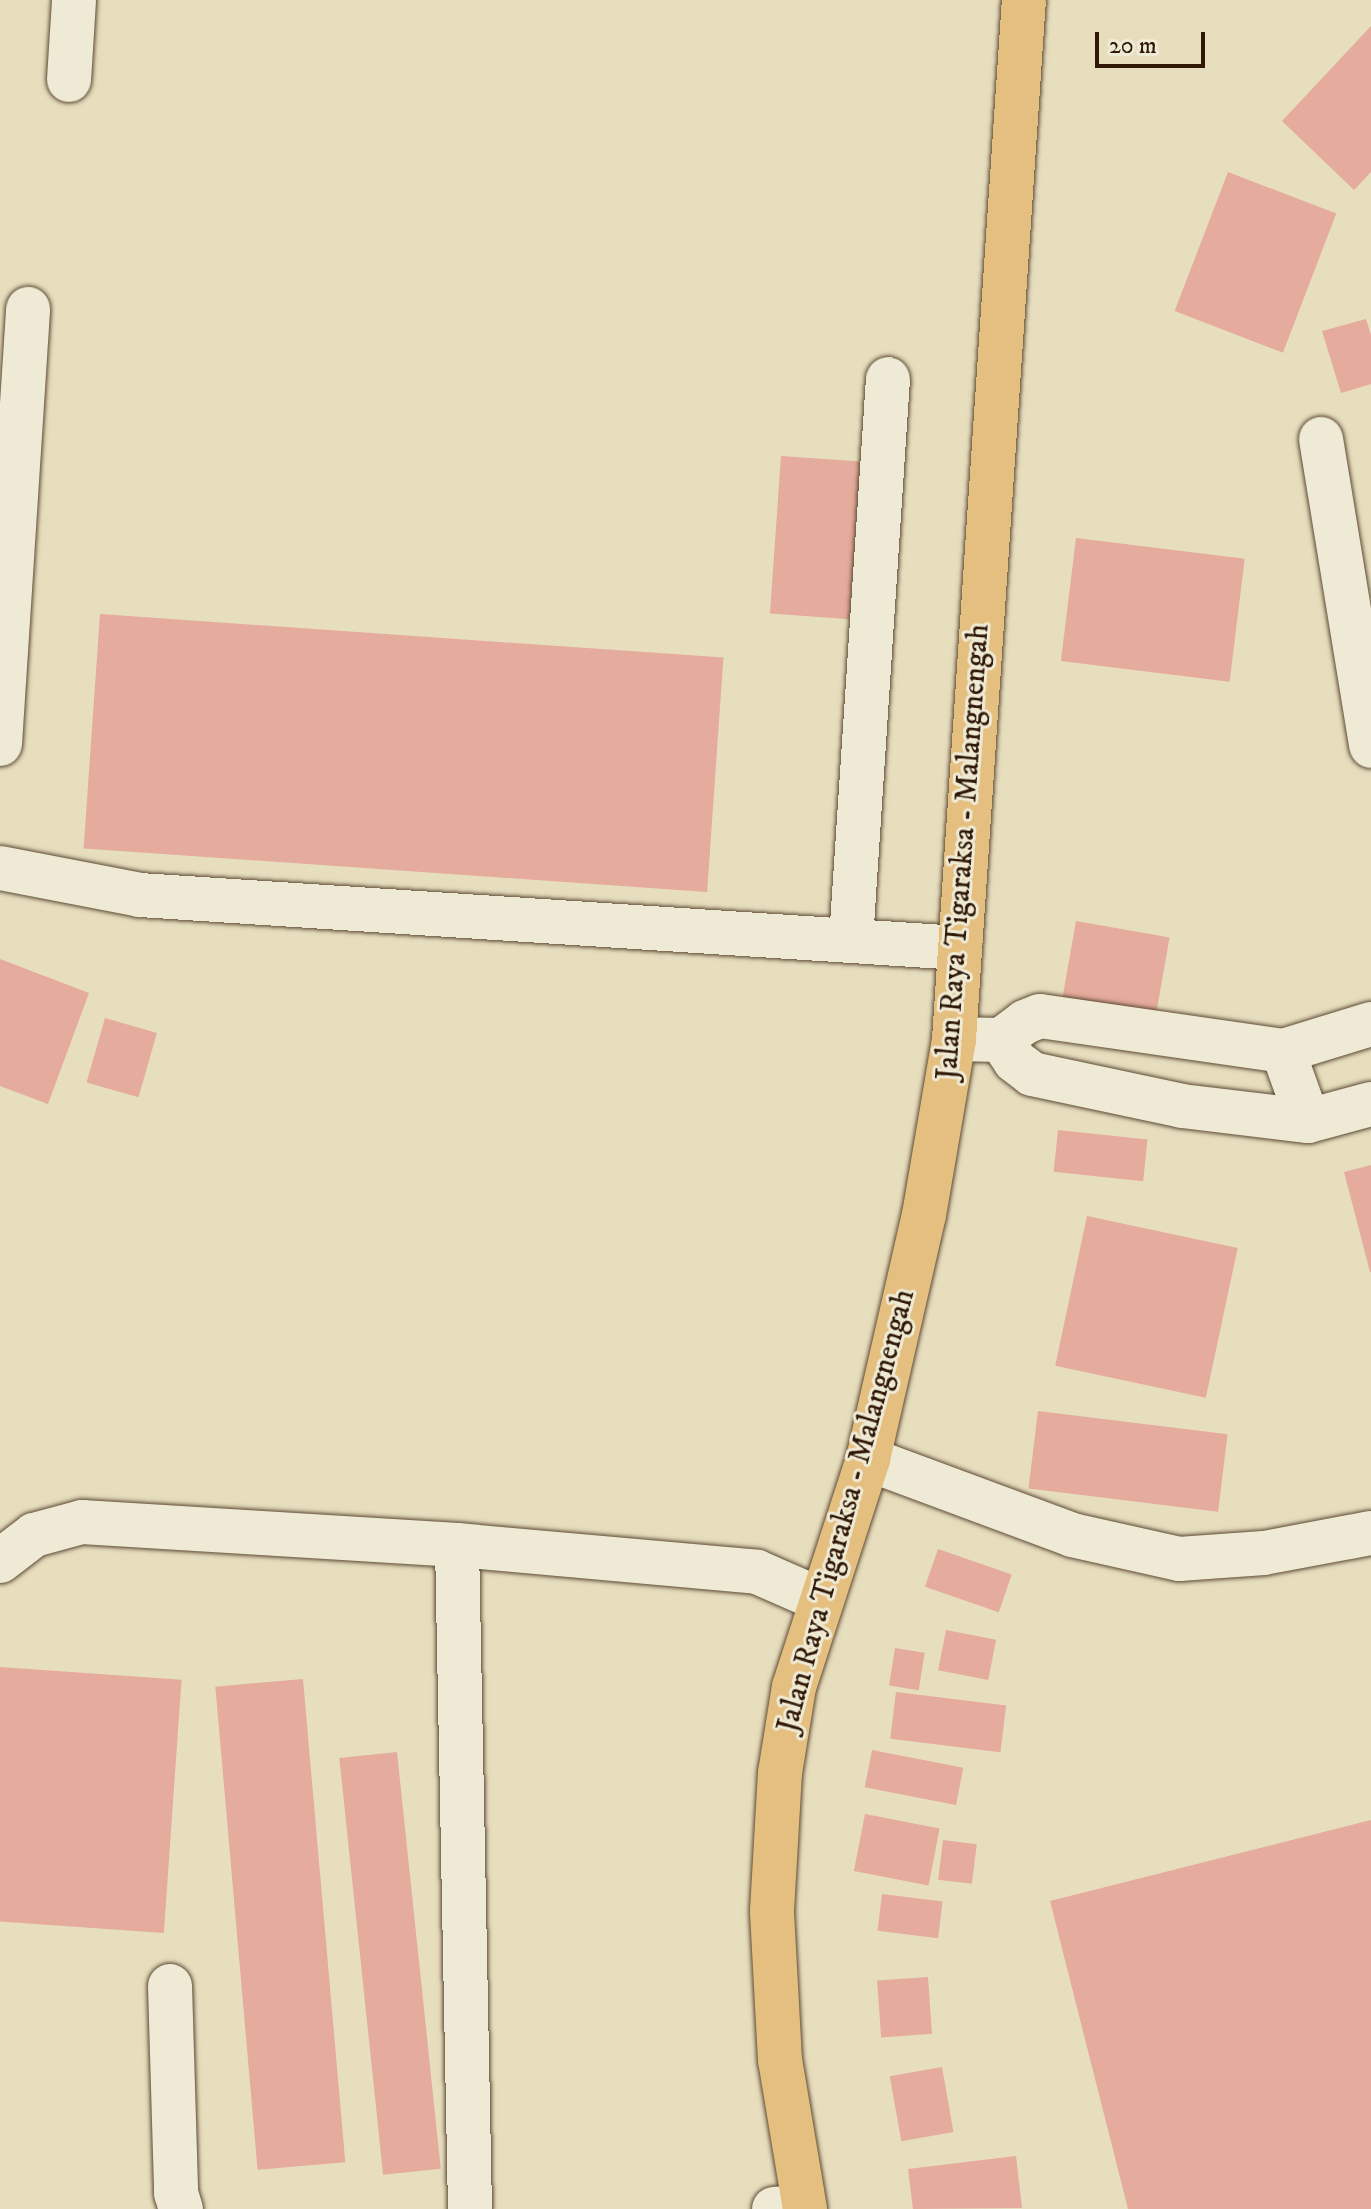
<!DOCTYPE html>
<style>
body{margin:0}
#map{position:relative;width:1371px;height:2209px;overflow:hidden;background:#e7debe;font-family:"IM FELL DW Pica",serif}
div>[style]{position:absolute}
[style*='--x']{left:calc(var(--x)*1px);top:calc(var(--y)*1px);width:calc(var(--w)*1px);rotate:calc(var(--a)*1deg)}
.building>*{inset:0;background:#e5ab9c;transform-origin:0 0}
.roads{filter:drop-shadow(0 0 2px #5d4a34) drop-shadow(0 0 2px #5d4a34)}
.minor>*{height:44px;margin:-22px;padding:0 22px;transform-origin:22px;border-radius:22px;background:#efead5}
.major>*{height:44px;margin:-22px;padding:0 22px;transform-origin:22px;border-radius:22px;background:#e4bf7f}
span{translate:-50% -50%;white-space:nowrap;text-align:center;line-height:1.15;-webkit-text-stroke:6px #efead5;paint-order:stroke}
.street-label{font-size:30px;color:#2f1806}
.scale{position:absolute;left:1095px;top:32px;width:110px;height:36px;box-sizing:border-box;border:4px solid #2f1806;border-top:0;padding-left:10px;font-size:24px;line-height:28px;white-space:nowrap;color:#2f1806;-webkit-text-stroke:6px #efead5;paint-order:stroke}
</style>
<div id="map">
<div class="building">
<i style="clip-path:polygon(1371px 26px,1371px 172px,1354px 190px,1282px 121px)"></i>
<i style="left:1228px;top:172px;width:116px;height:149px;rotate:21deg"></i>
<i style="clip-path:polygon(1366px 319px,1371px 335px,1371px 384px,1341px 393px,1322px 331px)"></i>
<i style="left:781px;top:456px;width:80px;height:158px;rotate:4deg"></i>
<i style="left:1076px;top:538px;width:170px;height:124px;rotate:7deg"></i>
<i style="left:100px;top:614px;width:625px;height:235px;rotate:4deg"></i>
<i style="left:1076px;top:921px;width:95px;height:77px;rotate:10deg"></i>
<i style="clip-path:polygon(0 959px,89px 993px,48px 1104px,0 1086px)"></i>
<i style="left:105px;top:1018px;width:54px;height:67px;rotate:16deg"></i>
<i style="left:1058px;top:1130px;width:90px;height:42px;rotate:6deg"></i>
<i style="clip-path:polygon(1371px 1165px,1371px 1272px,1370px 1272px,1344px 1172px)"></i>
<i style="left:1087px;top:1216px;width:154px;height:153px;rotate:12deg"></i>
<i style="left:1038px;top:1411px;width:191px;height:78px;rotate:7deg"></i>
<i style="left:938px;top:1549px;width:78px;height:40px;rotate:19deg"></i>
<i style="left:946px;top:1630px;width:51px;height:41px;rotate:11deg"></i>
<i style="left:895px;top:1648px;width:30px;height:38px;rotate:9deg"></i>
<i style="left:0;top:1667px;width:182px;height:254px;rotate:4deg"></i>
<i style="left:303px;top:1679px;width:485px;height:88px;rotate:85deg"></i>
<i style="left:896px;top:1692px;width:111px;height:47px;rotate:7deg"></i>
<i style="left:872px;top:1750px;width:93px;height:38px;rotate:11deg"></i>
<i style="left:397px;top:1752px;width:419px;height:58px;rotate:84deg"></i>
<i style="left:865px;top:1814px;width:76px;height:58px;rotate:11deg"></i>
<i style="clip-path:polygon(1371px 1820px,1371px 2209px,1128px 2209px,1050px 1901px)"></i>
<i style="left:943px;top:1840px;width:34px;height:40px;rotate:7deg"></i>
<i style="left:882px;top:1894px;width:61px;height:37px;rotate:7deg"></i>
<i style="left:928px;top:1977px;width:57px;height:51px;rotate:86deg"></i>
<i style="left:942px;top:2067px;width:66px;height:53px;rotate:80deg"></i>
<i style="clip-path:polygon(1016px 2156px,1022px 2208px,913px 2209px,908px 2169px)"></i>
</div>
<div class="roads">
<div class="minor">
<i style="--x:69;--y:80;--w:80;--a:-86.4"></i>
<i style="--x:1321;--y:439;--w:311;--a:80.7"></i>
<i style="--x:0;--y:744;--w:436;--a:-86.3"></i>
<i style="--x:0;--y:868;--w:143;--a:10.9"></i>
<i style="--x:140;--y:895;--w:822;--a:3.7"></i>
<i style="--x:851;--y:940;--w:562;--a:-86.23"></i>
<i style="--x:954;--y:1039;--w:47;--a:1.2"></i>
<i style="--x:1001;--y:1040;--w:30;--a:-37"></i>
<i style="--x:1025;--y:1022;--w:16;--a:-22"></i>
<i style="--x:1040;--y:1016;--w:246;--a:8.2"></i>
<i style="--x:1283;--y:1051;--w:92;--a:-17.1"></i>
<i style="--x:1001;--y:1040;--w:25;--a:56"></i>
<i style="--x:1015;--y:1061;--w:21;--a:37"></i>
<i style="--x:1032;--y:1074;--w:153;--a:12"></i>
<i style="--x:1182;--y:1106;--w:127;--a:6.8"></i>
<i style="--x:1308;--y:1121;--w:65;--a:-15.1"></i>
<i style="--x:1283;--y:1051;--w:74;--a:70.3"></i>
<i style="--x:868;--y:1459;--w:218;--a:20.4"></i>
<i style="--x:1072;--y:1535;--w:110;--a:12.6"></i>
<i style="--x:1179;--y:1559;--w:85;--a:-4"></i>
<i style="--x:1264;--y:1553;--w:109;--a:-10.6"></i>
<i style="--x:457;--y:1545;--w:664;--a:88.88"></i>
<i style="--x:0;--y:1561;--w:43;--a:-37.4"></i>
<i style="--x:34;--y:1535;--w:50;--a:-15.2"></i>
<i style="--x:82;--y:1522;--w:376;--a:3.5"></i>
<i style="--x:457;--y:1545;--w:301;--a:5.1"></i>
<i style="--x:757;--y:1572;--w:70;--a:23.6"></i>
<i style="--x:170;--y:1986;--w:207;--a:88.3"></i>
<i style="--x:176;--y:2193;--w:17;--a:73"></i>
<i style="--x:774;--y:2209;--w:30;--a:-4"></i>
</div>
<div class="major">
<i style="--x:805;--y:2209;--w:151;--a:-99.5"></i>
<i style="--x:780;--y:2060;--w:149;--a:-93.1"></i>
<i style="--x:772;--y:1911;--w:138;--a:-86.7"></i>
<i style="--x:780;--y:1773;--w:87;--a:-80.8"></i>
<i style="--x:794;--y:1687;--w:240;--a:-72"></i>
<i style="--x:868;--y:1459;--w:250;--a:-77.1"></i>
<i style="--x:924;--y:1215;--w:179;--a:-80.3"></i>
<i style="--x:954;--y:1039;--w:1041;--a:-86.15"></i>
</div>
</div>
<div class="street-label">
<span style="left:964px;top:852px;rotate:-86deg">Jalan Raya Tigaraksa - Malangnengah</span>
<span style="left:847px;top:1511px;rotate:-75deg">Jalan Raya Tigaraksa - Malangnengah</span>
</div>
<div class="scale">20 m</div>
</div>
